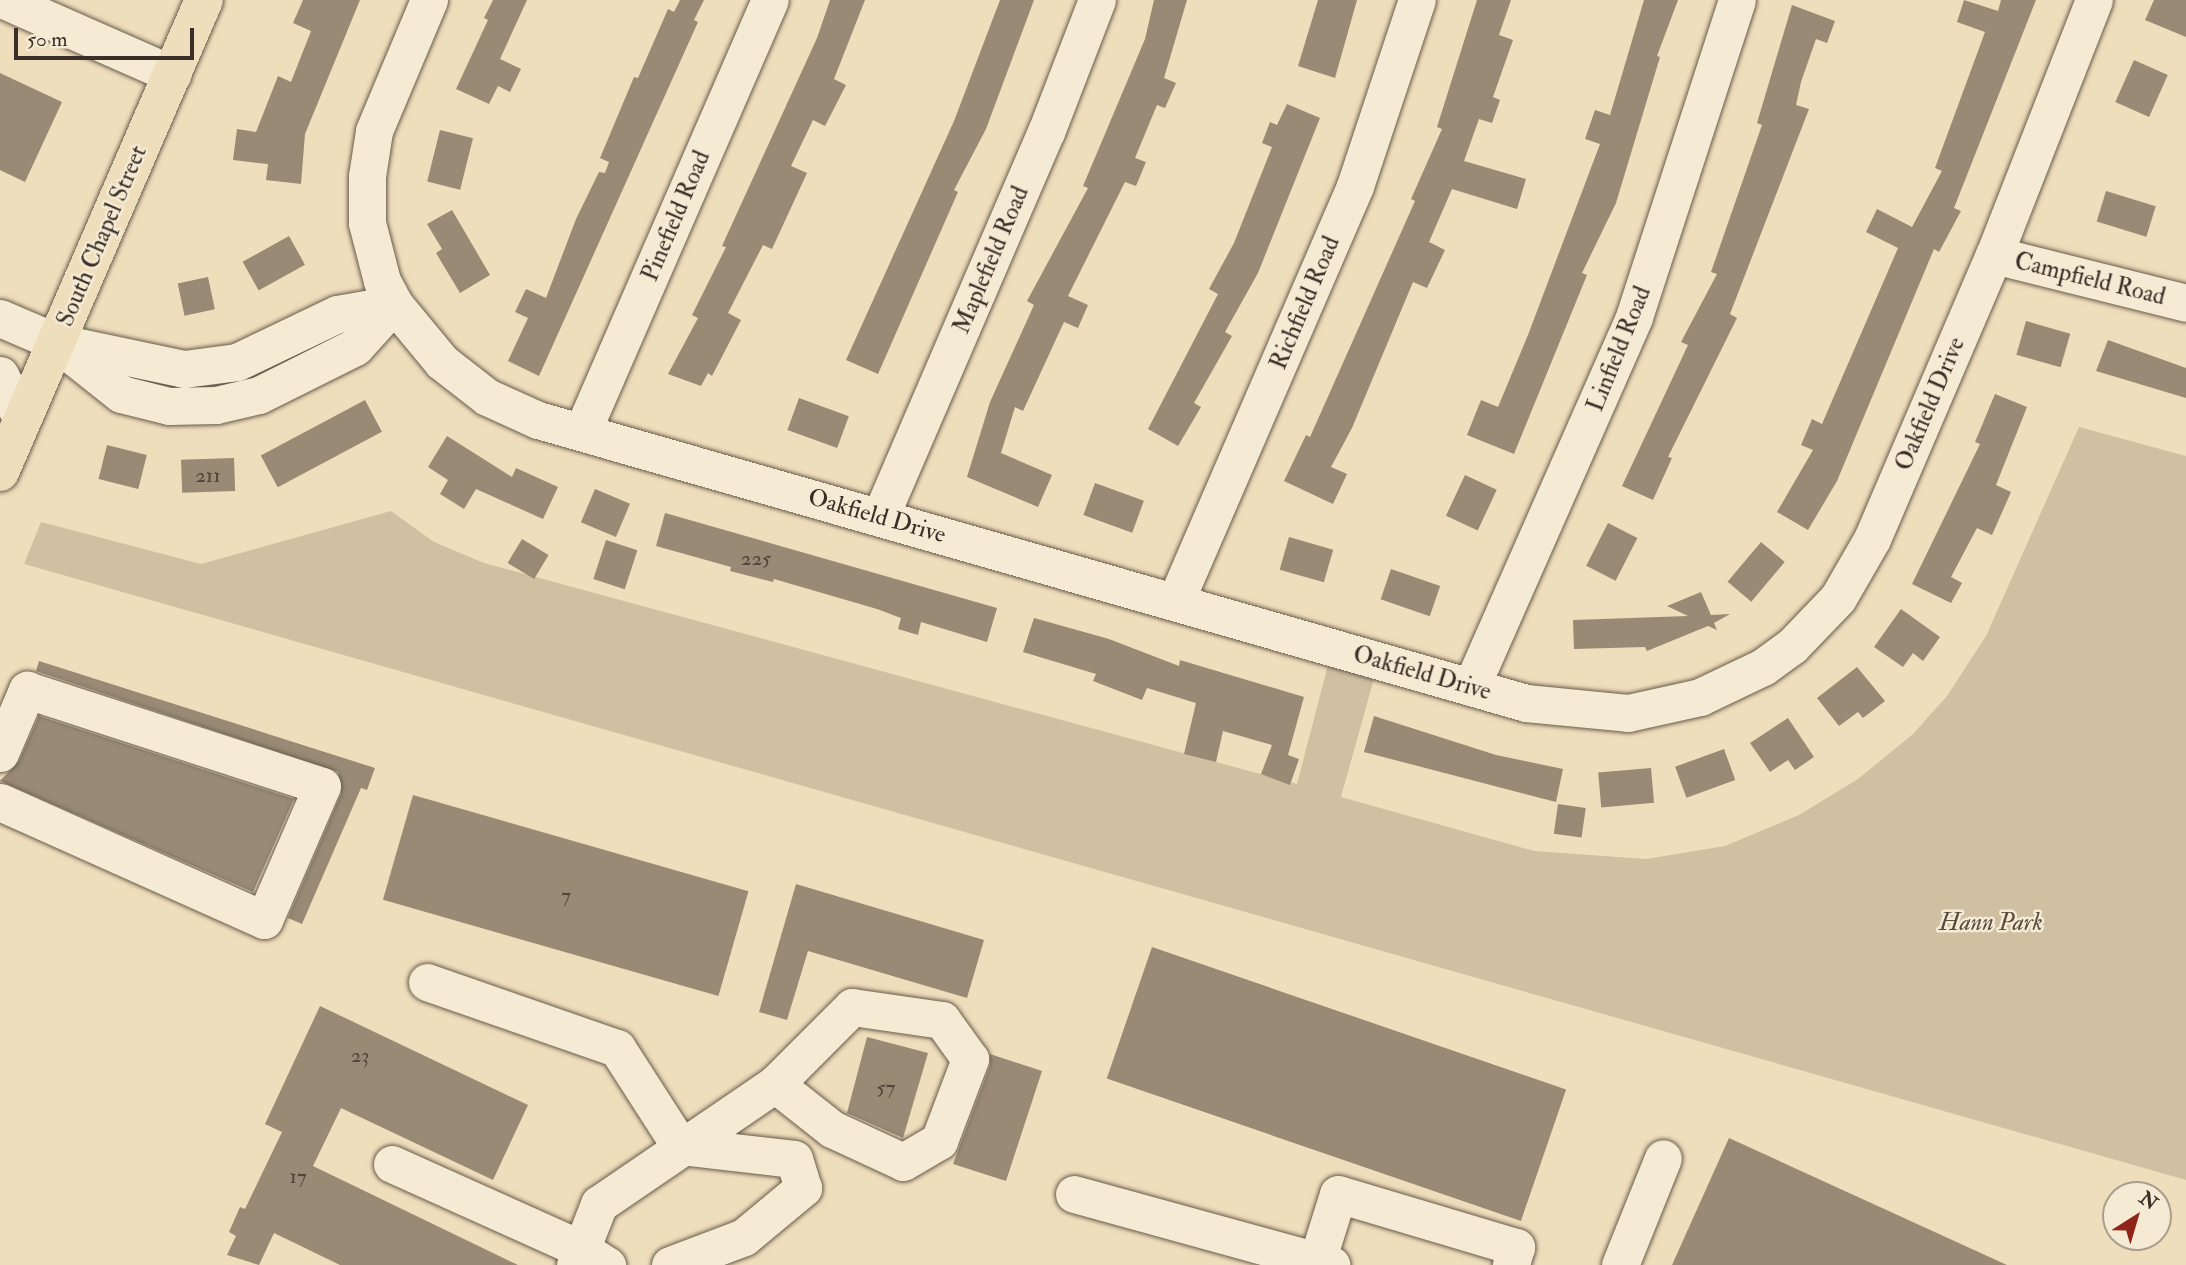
<!DOCTYPE html>
<style>
body{margin:0}
#map{position:relative;width:2186px;height:1265px;overflow:hidden;background:#efdebb;font-family:"IM FELL Double Pica",serif}
div>[style]{position:absolute}
[style*='--x']{left:calc(var(--x)*1px);top:calc(var(--y)*1px);width:calc(var(--w)*1px);rotate:calc(var(--a)*1deg)}
.green>*{inset:0;background:#d0c0a2}
.building>*{inset:0;background:#988a74;transform-origin:0 0}
.roads{filter:drop-shadow(0 0 2px #675b4d) drop-shadow(0 0 2px #675b4d)}
.minor>*{height:37px;margin:-18.5px;padding:0 18.5px;transform-origin:18.5px;border-radius:18.5px;background:#f5ead3}
.major>*{height:38px;margin:-19px;padding:0 19px;transform-origin:19px;border-radius:19px;background:#efdebb}
span{translate:-50% -50%;white-space:nowrap;text-align:center;line-height:1.15;-webkit-text-stroke:5px #f5ead3;paint-order:stroke}
.number-label{font-size:21px;color:#52463b}
.number-label span{-webkit-text-stroke-width:0}
.street-label{font-size:24px;color:#3a2f28}
.park-label{font-size:24px;color:#584c40;font-style:italic}
.north{position:absolute;left:2102px;top:1181px;width:70px;height:70px;box-sizing:border-box;background:#f5ead3;border:2px solid #aa9f8f;border-radius:50%;rotate:37deg;font-size:19px;font-weight:700;line-height:28px;text-align:center;color:#3a2f28}
.north::after{content:'';display:block;margin:auto;width:24px;height:32px;background:#8f2418;clip-path:polygon(50% 0,100% 100%,50% 72%,0 100%)}
.scale{position:absolute;left:14px;top:28px;width:180px;height:32px;box-sizing:border-box;border:4px solid #3a2f28;border-top:0;padding-left:9px;font-size:21px;line-height:24px;white-space:nowrap;color:#3a2f28;-webkit-text-stroke:5px #f5ead3;paint-order:stroke}
</style>
<div id="map">
<div class="green">
<i style="clip-path:polygon(2079px 427px,2186px 456px,2186px 1180px,24px 564px,41px 522px,201px 564px,391px 511px,434px 542px,484px 563px,1297px 784px,1329px 661px,1375px 675px,1341px 797px,1534px 851px,1646px 859px,1725px 846px,1799px 815px,1858px 779px,1913px 734px,1947px 696px,1986px 636px)"></i>
</div>
<div class="building">
<i style="clip-path:polygon(303px 0,360px 0,305px 134px,301px 184px,266px 180px,268px 164px,233px 160px,237px 129px,256px 132px,278px 76px,291px 82px,311px 31px,293px 23px)"></i>
<i style="clip-path:polygon(493px 0,527px 0,500px 59px,521px 69px,510px 92px,498px 86px,489px 104px,456px 89px,488px 20px,484px 18px)"></i>
<i style="clip-path:polygon(680px 0,704px 0,694px 20px,698px 22px,539px 376px,508px 361px,528px 318px,515px 312px,526px 289px,546px 298px,576px 219px,599px 172px,605px 173px,609px 162px,600px 158px,634px 77px,638px 78px,668px 9px,674px 12px)"></i>
<i style="clip-path:polygon(830px 0,865px 0,834px 79px,846px 85px,825px 126px,813px 120px,791px 166px,807px 173px,772px 249px,763px 245px,728px 313px,741px 320px,712px 376px,708px 373px,701px 386px,668px 374px,698px 318px,692px 315px,726px 247px,722px 246px,817px 38px)"></i>
<i style="clip-path:polygon(1000px 0,1034px 0,986px 129px,954px 190px,958px 192px,878px 374px,846px 360px,954px 121px)"></i>
<i style="clip-path:polygon(1154px 0,1187px 0,1164px 78px,1176px 83px,1165px 108px,1157px 105px,1135px 158px,1146px 162px,1136px 186px,1125px 182px,1068px 296px,1088px 305px,1078px 328px,1064px 322px,1023px 411px,1015px 407px,1001px 453px,1052px 475px,1038px 507px,967px 477px,990px 402px,1034px 305px,1027px 301px,1088px 188px,1083px 186px,1145px 39px)"></i>
<i style="clip-path:polygon(1318px 0,1357px 0,1335px 78px,1298px 66px)"></i>
<i style="clip-path:polygon(1477px 0,1511px 0,1499px 35px,1513px 40px,1493px 97px,1500px 100px,1492px 123px,1479px 119px,1464px 161px,1526px 179px,1517px 209px,1452px 189px,1429px 242px,1445px 250px,1427px 288px,1413px 282px,1352px 428px,1331px 467px,1347px 474px,1333px 504px,1284px 481px,1306px 435px,1310px 437px,1415px 201px,1411px 199px,1442px 129px,1437px 127px)"></i>
<i style="clip-path:polygon(1644px 0,1678px 0,1657px 56px,1660px 57px,1616px 203px,1582px 273px,1587px 275px,1514px 454px,1467px 435px,1481px 400px,1498px 407px,1528px 335px,1600px 144px,1585px 139px,1595px 110px,1610px 115px)"></i>
<i style="clip-path:polygon(1964px 0,1998px 11px,2001px 0,2036px 0,1954px 208px,1961px 211px,1939px 252px,1934px 249px,1837px 481px,1808px 530px,1777px 512px,1813px 450px,1801px 445px,1812px 419px,1822px 424px,1898px 248px,1866px 232px,1877px 209px,1912px 227px,1942px 171px,1935px 168px,1985px 32px,1957px 22px)"></i>
<i style="clip-path:polygon(2154px 0,2186px 0,2186px 37px,2145px 20px)"></i>
<i style="clip-path:polygon(1792px 5px,1835px 21px,1827px 43px,1816px 39px,1801px 82px,1796px 105px,1809px 109px,1730px 314px,1737px 318px,1668px 457px,1672px 458px,1653px 500px,1622px 486px,1688px 345px,1681px 342px,1717px 274px,1711px 272px,1762px 125px,1757px 123px)"></i>
<i style="left:2134px;top:60px;width:37px;height:46px;rotate:24deg"></i>
<i style="clip-path:polygon(0 73px,62px 102px,25px 182px,0 170px)"></i>
<i style="clip-path:polygon(1287px 104px,1320px 118px,1258px 273px,1225px 332px,1232px 336px,1194px 403px,1201px 407px,1178px 446px,1148px 429px,1218px 294px,1209px 289px,1234px 243px,1272px 147px,1262px 143px,1270px 122px,1277px 125px)"></i>
<i style="left:440px;top:130px;width:34px;height:53px;rotate:14deg"></i>
<i style="left:2106px;top:191px;width:52px;height:32px;rotate:17deg"></i>
<i style="clip-path:polygon(452px 210px,490px 275px,460px 293px,436px 253px,442px 249px,427px 224px)"></i>
<i style="left:289px;top:236px;width:33px;height:53px;rotate:61deg"></i>
<i style="left:208px;top:277px;width:33px;height:31px;rotate:78deg"></i>
<i style="left:2026px;top:321px;width:46px;height:35px;rotate:16deg"></i>
<i style="clip-path:polygon(2108px 340px,2186px 368px,2186px 398px,2096px 371px)"></i>
<i style="clip-path:polygon(1995px 394px,2027px 407px,1996px 485px,2011px 492px,1992px 535px,1977px 528px,1951px 577px,1962px 583px,1951px 603px,1912px 584px,1980px 444px,1975px 442px)"></i>
<i style="left:799px;top:398px;width:53px;height:34px;rotate:20deg"></i>
<i style="left:365px;top:400px;width:36px;height:118px;rotate:62deg"></i>
<i style="clip-path:polygon(447px 436px,512px 477px,516px 468px,558px 487px,543px 519px,476px 489px,464px 509px,440px 494px,448px 480px,428px 467px)"></i>
<i style="left:107px;top:445px;width:41px;height:35px;rotate:14deg"></i>
<i style="left:234px;top:458px;width:33px;height:53px;rotate:88deg"></i>
<i style="left:1465px;top:475px;width:35px;height:45px;rotate:25deg"></i>
<i style="left:1095px;top:483px;width:52px;height:34px;rotate:20deg"></i>
<i style="left:595px;top:489px;width:38px;height:36px;rotate:23deg"></i>
<i style="clip-path:polygon(665px 513px,997px 608px,987px 642px,921px 622px,918px 635px,898px 629px,901px 618px,877px 609px,774px 579px,773px 582px,730px 571px,731px 567px,656px 546px)"></i>
<i style="left:1608px;top:523px;width:33px;height:48px;rotate:27deg"></i>
<i style="left:1289px;top:537px;width:46px;height:34px;rotate:16deg"></i>
<i style="left:522px;top:539px;width:31px;height:28px;rotate:31deg"></i>
<i style="left:606px;top:540px;width:33px;height:41px;rotate:18deg"></i>
<i style="left:1761px;top:542px;width:31px;height:52px;rotate:40deg"></i>
<i style="left:1391px;top:569px;width:52px;height:32px;rotate:19deg"></i>
<i style="clip-path:polygon(1701px 592px,1711px 615px,1730px 614px,1714px 623px,1717px 630px,1708px 626px,1647px 651px,1645px 647px,1574px 649px,1573px 620px,1688px 616px,1667px 606px)"></i>
<i style="clip-path:polygon(1901px 609px,1940px 637px,1923px 661px,1913px 653px,1903px 667px,1874px 647px)"></i>
<i style="clip-path:polygon(1034px 618px,1109px 639px,1179px 666px,1180px 660px,1304px 697px,1288px 755px,1299px 759px,1290px 785px,1261px 774px,1272px 745px,1223px 731px,1216px 762px,1184px 754px,1196px 703px,1147px 688px,1142px 700px,1093px 681px,1096px 674px,1023px 652px)"></i>
<i style="clip-path:polygon(39px 661px,375px 768px,367px 790px,361px 788px,302px 924px,288px 918px,341px 794px,338px 772px,36px 671px)"></i>
<i style="clip-path:polygon(1857px 667px,1885px 701px,1863px 718px,1858px 712px,1839px 726px,1817px 698px)"></i>
<i style="clip-path:polygon(39px 716px,294px 799px,253px 892px,0 781px,19px 761px)"></i>
<i style="clip-path:polygon(1374px 716px,1496px 755px,1563px 769px,1556px 802px,1364px 752px)"></i>
<i style="clip-path:polygon(1788px 718px,1814px 757px,1795px 770px,1788px 760px,1770px 772px,1750px 743px)"></i>
<i style="left:1724px;top:749px;width:33px;height:52px;rotate:70deg"></i>
<i style="left:1651px;top:768px;width:35px;height:53px;rotate:85deg"></i>
<i style="left:413px;top:795px;width:349px;height:109px;rotate:16deg"></i>
<i style="left:1558px;top:804px;width:28px;height:30px;rotate:8deg"></i>
<i style="clip-path:polygon(796px 884px,984px 940px,967px 998px,808px 951px,787px 1020px,759px 1012px)"></i>
<i style="left:1152px;top:947px;width:438px;height:139px;rotate:19deg"></i>
<i style="clip-path:polygon(320px 1006px,528px 1105px,493px 1180px,341px 1108px,313px 1166px,518px 1265px,340px 1265px,274px 1233px,259px 1265px,227px 1255px,236px 1236px,229px 1232px,240px 1207px,245px 1209px,282px 1132px,265px 1124px)"></i>
<i style="clip-path:polygon(867px 1037px,928px 1053px,903px 1138px,847px 1113px)"></i>
<i style="clip-path:polygon(990px 1054px,1042px 1071px,1006px 1181px,953px 1164px,990px 1066px)"></i>
<i style="clip-path:polygon(1729px 1138px,2007px 1265px,1672px 1265px)"></i>
</div>
<div class="roads">
<div class="minor">
<i style="--x:4;--y:0;--w:184;--a:23.8"></i>
<i style="--x:429;--y:0;--w:142;--a:112.8"></i>
<i style="--x:374;--y:131;--w:46;--a:98.8"></i>
<i style="--x:367;--y:176;--w:47;--a:90"></i>
<i style="--x:367;--y:223;--w:60;--a:75.5"></i>
<i style="--x:382;--y:281;--w:26;--a:62"></i>
<i style="--x:394;--y:304;--w:75;--a:50.4"></i>
<i style="--x:442;--y:362;--w:57;--a:37.9"></i>
<i style="--x:487;--y:397;--w:56;--a:24.3"></i>
<i style="--x:538;--y:420;--w:1028;--a:15.98"></i>
<i style="--x:1526;--y:703;--w:102;--a:5.6"></i>
<i style="--x:1628;--y:713;--w:74;--a:-12.5"></i>
<i style="--x:1700;--y:697;--w:70;--a:-25.5"></i>
<i style="--x:1763;--y:667;--w:36;--a:-36"></i>
<i style="--x:1792;--y:646;--w:66;--a:-46.2"></i>
<i style="--x:1838;--y:598;--w:68;--a:-60"></i>
<i style="--x:1872;--y:539;--w:309;--a:-66.8"></i>
<i style="--x:1994;--y:255;--w:274;--a:-68.6"></i>
<i style="--x:1994;--y:255;--w:198;--a:14"></i>
<i style="--x:0;--y:318;--w:61;--a:23.2"></i>
<i style="--x:56;--y:342;--w:131;--a:11.9"></i>
<i style="--x:184;--y:369;--w:53;--a:-7.5"></i>
<i style="--x:237;--y:362;--w:111;--a:-25.6"></i>
<i style="--x:337;--y:314;--w:58;--a:-10"></i>
<i style="--x:63;--y:348;--w:74;--a:38.4"></i>
<i style="--x:121;--y:394;--w:49;--a:14"></i>
<i style="--x:169;--y:406;--w:47;--a:-1.2"></i>
<i style="--x:216;--y:405;--w:44;--a:-13.1"></i>
<i style="--x:259;--y:395;--w:107;--a:-26.6"></i>
<i style="--x:355;--y:347;--w:58;--a:-47.8"></i>
<i style="--x:0;--y:375;--w:50;--a:63.9"></i>
<i style="--x:582;--y:432;--w:471;--a:-66.5"></i>
<i style="--x:880;--y:517;--w:419;--a:-66.7"></i>
<i style="--x:1046;--y:132;--w:142;--a:-68.9"></i>
<i style="--x:1176;--y:600;--w:451;--a:-66.6"></i>
<i style="--x:1355;--y:186;--w:196;--a:-71.6"></i>
<i style="--x:1471;--y:687;--w:404;--a:-66.2"></i>
<i style="--x:1634;--y:317;--w:333;--a:-72"></i>
<i style="--x:0;--y:753;--w:69;--a:-66.8"></i>
<i style="--x:27;--y:690;--w:310;--a:18"></i>
<i style="--x:322;--y:786;--w:146;--a:113.4"></i>
<i style="--x:264;--y:920;--w:289;--a:-155.9"></i>
<i style="--x:427;--y:982;--w:201;--a:19.2"></i>
<i style="--x:617;--y:1048;--w:117;--a:57.3"></i>
<i style="--x:392;--y:1164;--w:207;--a:24.2"></i>
<i style="--x:581;--y:1249;--w:31;--a:32"></i>
<i style="--x:1074;--y:1194;--w:267;--a:15.4"></i>
<i style="--x:1317;--y:1261;--w:70;--a:-72.6"></i>
<i style="--x:1338;--y:1194;--w:186;--a:16.6"></i>
<i style="--x:1516;--y:1247;--w:19;--a:106"></i>
<i style="--x:575;--y:1265;--w:66;--a:-68.5"></i>
<i style="--x:599;--y:1204;--w:213;--a:-34.3"></i>
<i style="--x:775;--y:1084;--w:73;--a:38.3"></i>
<i style="--x:832;--y:1129;--w:78;--a:24.9"></i>
<i style="--x:903;--y:1162;--w:42;--a:-30.3"></i>
<i style="--x:939;--y:1141;--w:88;--a:-69.3"></i>
<i style="--x:970;--y:1059;--w:48;--a:-125.7"></i>
<i style="--x:942;--y:1020;--w:91;--a:-171.8"></i>
<i style="--x:852;--y:1007;--w:109;--a:135"></i>
<i style="--x:670;--y:1265;--w:79;--a:-20.7"></i>
<i style="--x:744;--y:1237;--w:77;--a:-39.7"></i>
<i style="--x:803;--y:1188;--w:30;--a:-107"></i>
<i style="--x:794;--y:1159;--w:115;--a:-173.5"></i>
<i style="--x:1620;--y:1265;--w:115;--a:-68.1"></i>
</div>
<div class="major">
<i style="--x:0;--y:472;--w:514;--a:-66.63"></i>
</div>
</div>
<div class="number-label">
<span style="left:208px;top:476px">211</span>
<span style="left:756px;top:559px">225</span>
<span style="left:566px;top:896px">7</span>
<span style="left:360px;top:1056px">23</span>
<span style="left:886px;top:1088px">57</span>
<span style="left:298px;top:1177px">17</span>
</div>
<div class="street-label">
<span style="left:676px;top:216px;rotate:-67deg">Pinefield Road</span>
<span style="left:102px;top:236px;rotate:-67deg">South Chapel Street</span>
<span style="left:991px;top:260px;rotate:-67deg">Maplefield Road</span>
<span style="left:2090px;top:279px;rotate:14deg">Campfield Road</span>
<span style="left:1305px;top:303px;rotate:-67deg">Richfield Road</span>
<span style="left:1619px;top:349px;rotate:-68deg">Linfield Road</span>
<span style="left:1930px;top:404px;rotate:-67deg">Oakfield Drive</span>
<span style="left:877px;top:516px;rotate:16deg">Oakfield Drive</span>
<span style="left:1422px;top:673px;rotate:16deg">Oakfield Drive</span>
</div>
<div class="park-label">
<span style="left:1991px;top:923px">Hann Park</span>
</div>
<div class="north">N</div>
<div class="scale">50 m</div>
</div>
